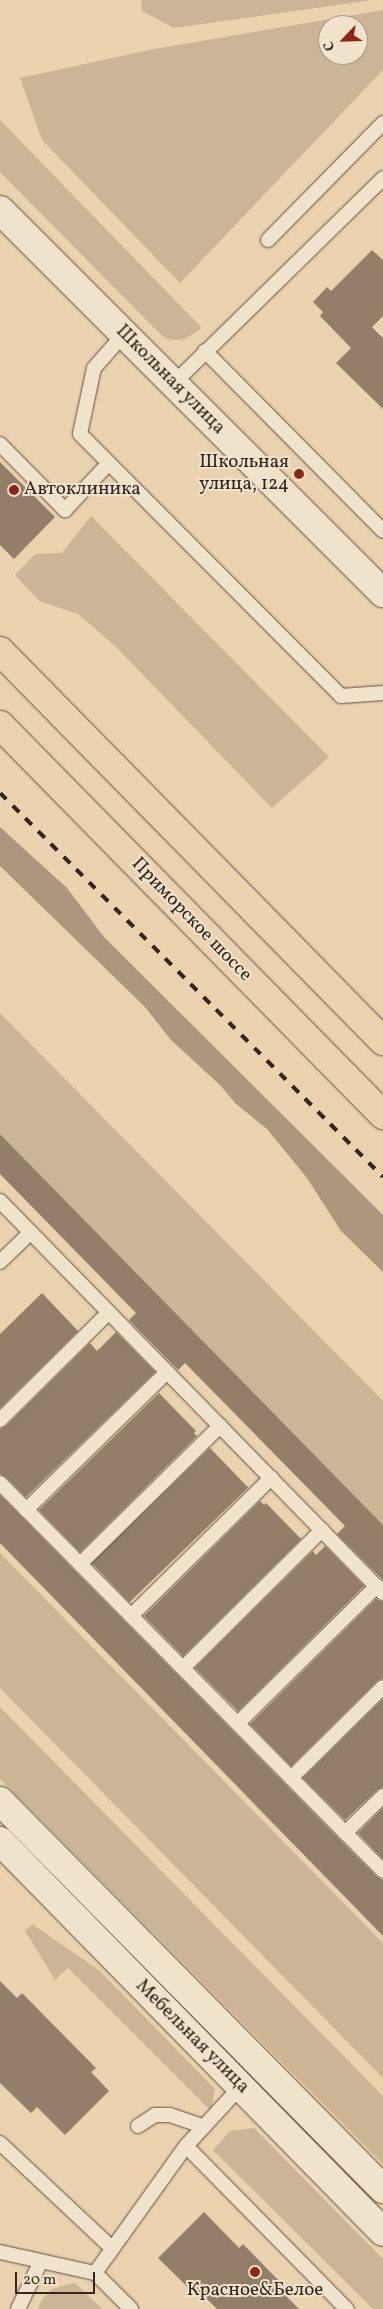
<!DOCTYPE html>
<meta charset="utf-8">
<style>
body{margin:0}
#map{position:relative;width:383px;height:2309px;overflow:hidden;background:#ead2af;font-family:Vollkorn,serif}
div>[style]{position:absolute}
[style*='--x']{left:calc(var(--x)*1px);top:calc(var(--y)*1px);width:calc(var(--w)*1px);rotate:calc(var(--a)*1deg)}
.green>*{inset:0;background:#cbb596}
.water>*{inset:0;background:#ac977e}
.building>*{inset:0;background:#937f69;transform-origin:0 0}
.roads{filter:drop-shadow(0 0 1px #625042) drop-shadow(0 0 1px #625042)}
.lane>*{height:14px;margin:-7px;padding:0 7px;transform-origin:7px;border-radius:7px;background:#f1e2cb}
.secondary>*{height:28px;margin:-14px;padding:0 14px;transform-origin:14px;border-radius:14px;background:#f1e2cb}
.primary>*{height:28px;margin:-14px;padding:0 14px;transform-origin:14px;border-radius:14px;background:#ead2af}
.rail>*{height:4px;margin-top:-2px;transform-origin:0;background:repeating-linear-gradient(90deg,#34251e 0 9px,transparent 0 18px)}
.dots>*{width:14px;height:14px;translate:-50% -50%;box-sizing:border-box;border:2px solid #f1e2cb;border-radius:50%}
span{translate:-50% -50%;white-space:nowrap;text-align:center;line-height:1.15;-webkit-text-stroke:4px #f1e2cb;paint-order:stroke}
.street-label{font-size:19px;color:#34251e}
.poi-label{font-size:19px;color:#34251e}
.right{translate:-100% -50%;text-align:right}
.left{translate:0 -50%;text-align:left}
.north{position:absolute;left:318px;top:15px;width:50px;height:50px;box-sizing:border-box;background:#f1e2cb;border:1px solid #a59686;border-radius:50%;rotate:246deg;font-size:14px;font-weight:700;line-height:20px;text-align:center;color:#34251e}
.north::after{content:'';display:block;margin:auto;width:18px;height:22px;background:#8f2418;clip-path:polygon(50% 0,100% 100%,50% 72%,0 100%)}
.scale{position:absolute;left:15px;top:2272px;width:80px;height:22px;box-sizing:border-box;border:2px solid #34251e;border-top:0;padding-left:6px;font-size:15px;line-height:18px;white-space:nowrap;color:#34251e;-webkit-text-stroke:4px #f1e2cb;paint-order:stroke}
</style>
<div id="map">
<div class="green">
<i style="clip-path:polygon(141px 0,373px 0,174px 28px,142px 11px)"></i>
<i style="clip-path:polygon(evenodd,383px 10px,383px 70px,180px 283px,42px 140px,20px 78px,154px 49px,383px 10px,328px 25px,358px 25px,358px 55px,328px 55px,328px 25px)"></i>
<i style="clip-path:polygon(0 120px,202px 328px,185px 339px,176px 340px,167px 339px,159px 333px,0 172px)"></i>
<i style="clip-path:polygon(91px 516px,329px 757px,272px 808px,115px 646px,78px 614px,39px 601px,15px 575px,35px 554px,62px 553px)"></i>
<i style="clip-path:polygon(0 1013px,383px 1401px,383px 1525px,0 1134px)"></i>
<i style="clip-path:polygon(0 1553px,383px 1943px,383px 2078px,0 1688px)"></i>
<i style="clip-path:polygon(0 1707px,383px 2096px,383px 2164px,0 1779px)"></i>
<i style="clip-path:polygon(32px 1924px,100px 1971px,215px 2089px,211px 2111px,68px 1968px,55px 1980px,25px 1931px)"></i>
<i style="clip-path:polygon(254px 2128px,383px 2259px,383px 2309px,373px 2309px,213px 2150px,230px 2131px)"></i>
<i style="clip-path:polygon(75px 2283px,102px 2309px,38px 2309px,42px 2299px,52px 2289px)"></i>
</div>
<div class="water">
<i style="clip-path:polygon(0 827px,67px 888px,104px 937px,383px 1215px,383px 1272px,341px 1231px,307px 1178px,267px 1129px,235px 1103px,221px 1086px,171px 1040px,145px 1007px,0 866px)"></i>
</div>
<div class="building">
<i style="clip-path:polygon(372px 250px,383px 260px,383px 316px,372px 327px,383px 338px,383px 409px,336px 363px,351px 348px,320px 316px,323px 312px,313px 302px,327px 287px,331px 291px)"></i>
<i style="clip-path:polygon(0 462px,55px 517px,14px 559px,0 545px)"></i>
<i style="clip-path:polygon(0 1134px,383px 1525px,383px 1580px,337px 1534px,345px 1526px,185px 1363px,178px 1370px,129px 1320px,136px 1313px,0 1174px)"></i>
<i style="clip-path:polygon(42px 1293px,78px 1331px,0 1408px,0 1334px)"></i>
<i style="clip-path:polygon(116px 1332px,155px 1372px,26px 1497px,6px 1477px,0 1474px,0 1429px,6px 1426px,90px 1343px,97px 1351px)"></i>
<i style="clip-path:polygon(159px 1393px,196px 1431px,194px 1433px,197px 1436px,80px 1552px,39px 1510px)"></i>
<i style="left:210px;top:1448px;width:55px;height:165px;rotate:46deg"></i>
<i style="clip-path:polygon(0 1495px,339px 1839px,377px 1877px,383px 1880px,383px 1936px,0 1543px)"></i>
<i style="clip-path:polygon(260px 1501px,264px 1505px,266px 1503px,301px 1539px,183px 1656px,144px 1616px)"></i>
<i style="clip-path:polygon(325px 1546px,364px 1586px,238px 1711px,195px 1668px,313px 1551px,316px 1555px)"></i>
<i style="clip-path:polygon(376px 1599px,383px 1602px,383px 1678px,377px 1681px,291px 1766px,250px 1724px)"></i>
<i style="clip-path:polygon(383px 1699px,383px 1787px,377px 1790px,345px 1820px,303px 1778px)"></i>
<i style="clip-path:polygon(383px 1808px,383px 1859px,358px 1833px)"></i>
<i style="clip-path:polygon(0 1981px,17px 1998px,22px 1993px,96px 2068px,91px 2072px,109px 2091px,65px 2135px,37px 2107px,31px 2113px,0 2083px)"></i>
<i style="clip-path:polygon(204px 2212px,239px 2248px,243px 2244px,283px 2285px,279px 2289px,299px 2309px,217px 2309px,203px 2295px,200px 2299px,158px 2258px)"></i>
</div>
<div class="roads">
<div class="lane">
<i style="--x:268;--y:240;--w:164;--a:-45.5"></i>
<i style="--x:124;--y:334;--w:45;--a:131.4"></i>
<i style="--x:94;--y:368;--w:67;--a:102"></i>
<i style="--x:80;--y:434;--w:370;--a:45.1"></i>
<i style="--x:341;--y:696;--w:42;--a:-4.1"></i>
<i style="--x:205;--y:351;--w:253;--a:45.3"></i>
<i style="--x:174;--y:383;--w:293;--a:-44.4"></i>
<i style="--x:0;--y:444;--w:93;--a:45.4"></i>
<i style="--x:65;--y:510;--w:64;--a:-46.9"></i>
<i style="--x:0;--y:1201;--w:548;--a:45.67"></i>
<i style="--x:0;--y:1262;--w:42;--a:-44"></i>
<i style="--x:0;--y:1420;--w:153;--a:-44.7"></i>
<i style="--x:0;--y:1483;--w:545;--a:45.37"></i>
<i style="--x:26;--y:1510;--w:197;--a:-44.4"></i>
<i style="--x:80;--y:1564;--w:197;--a:-44.6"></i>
<i style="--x:131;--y:1616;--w:197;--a:-44.6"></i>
<i style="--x:183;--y:1668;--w:196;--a:-44.8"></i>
<i style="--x:238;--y:1723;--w:195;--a:-44.6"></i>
<i style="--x:291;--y:1778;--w:129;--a:-44.7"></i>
<i style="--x:345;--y:1833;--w:53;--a:-44.2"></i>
<i style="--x:138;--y:2126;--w:20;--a:-33"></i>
<i style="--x:155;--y:2115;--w:15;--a:0"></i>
<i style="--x:170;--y:2115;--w:36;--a:19"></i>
<i style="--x:0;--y:2143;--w:154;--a:43.2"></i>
<i style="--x:186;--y:2146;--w:229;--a:45.4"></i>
<i style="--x:0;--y:2252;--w:97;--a:12.5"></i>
<i style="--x:95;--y:2273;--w:51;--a:45"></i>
<i style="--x:95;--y:2273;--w:156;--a:-54.4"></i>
<i style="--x:186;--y:2146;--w:86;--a:-47.4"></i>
<i style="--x:18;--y:2309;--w:53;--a:-64.4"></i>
</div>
<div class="secondary">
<i style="--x:0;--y:210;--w:542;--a:45"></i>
<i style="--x:0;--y:1801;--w:545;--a:45.37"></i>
<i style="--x:0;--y:1841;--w:547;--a:45.59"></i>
</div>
<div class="primary">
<i style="--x:0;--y:651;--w:547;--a:45.52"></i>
<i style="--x:0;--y:725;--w:547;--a:45.52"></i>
</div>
</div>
<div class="rail">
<i style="--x:0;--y:793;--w:542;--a:45.07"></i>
</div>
<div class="dots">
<i style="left:299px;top:474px;background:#8f2418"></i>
<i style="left:14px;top:490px;background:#8f2418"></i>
<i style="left:255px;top:2272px;background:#8f2418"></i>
</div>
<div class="street-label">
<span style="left:170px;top:380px;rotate:45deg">Школьная улица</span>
<span style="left:191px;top:920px;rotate:46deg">Приморское шоссе</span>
<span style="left:192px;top:2037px;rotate:45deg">Мебельная улица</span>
</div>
<div class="poi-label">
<span class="right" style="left:289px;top:474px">Школьная<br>улица, 124</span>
<span class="left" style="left:24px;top:490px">Автоклиника</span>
<span style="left:255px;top:2291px">Красное&amp;Белое</span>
</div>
<div class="north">С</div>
<div class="scale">20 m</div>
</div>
